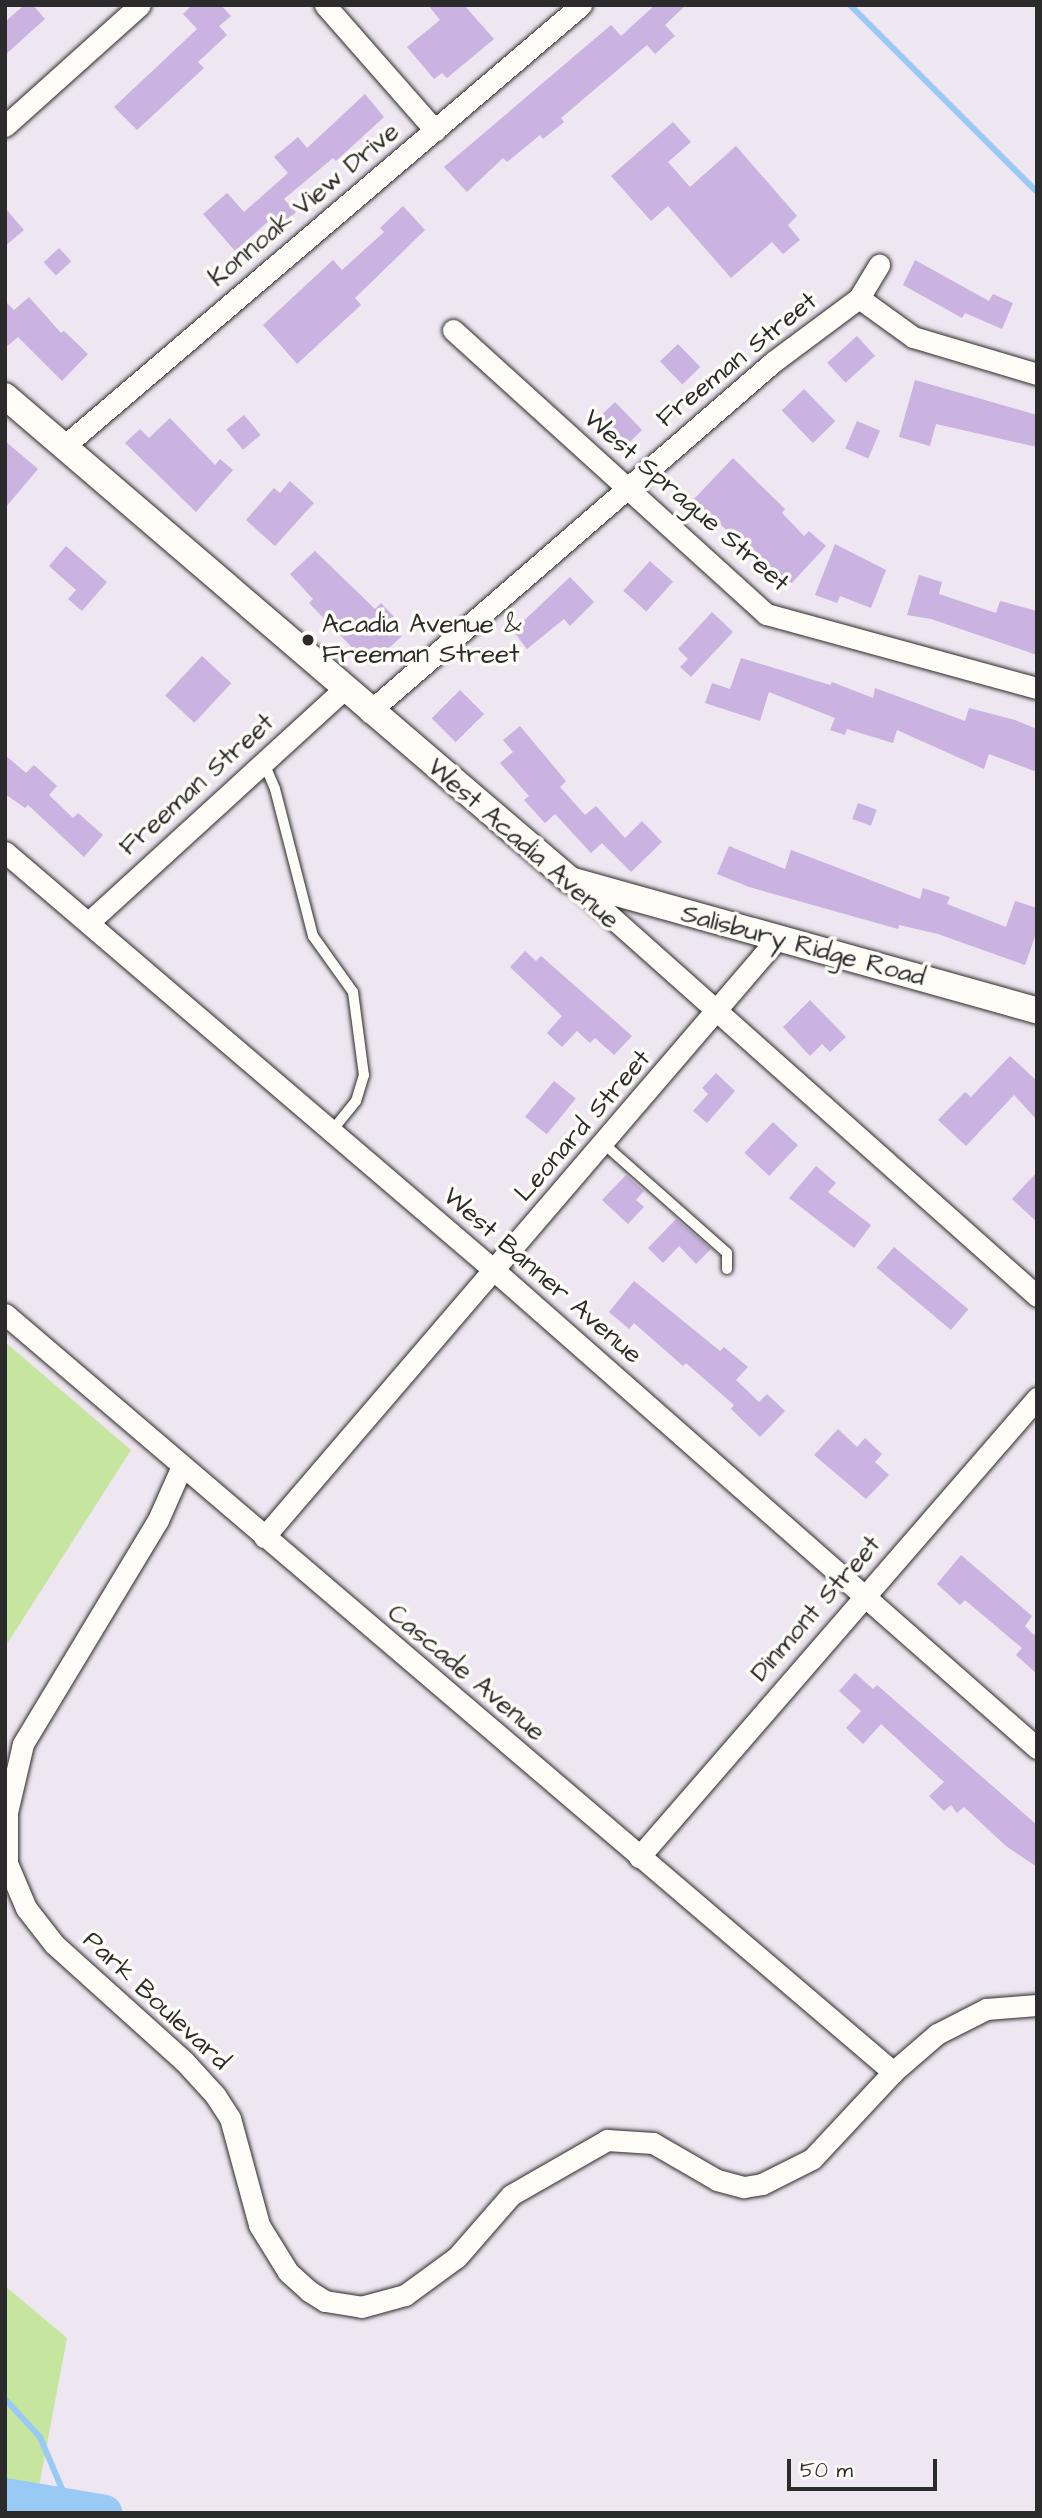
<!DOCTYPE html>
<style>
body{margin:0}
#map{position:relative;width:1042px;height:2518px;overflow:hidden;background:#eee6f0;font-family:"Architects Daughter",sans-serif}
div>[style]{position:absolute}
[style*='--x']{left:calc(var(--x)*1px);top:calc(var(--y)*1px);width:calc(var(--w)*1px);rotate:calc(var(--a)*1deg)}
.green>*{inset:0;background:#c6e69f}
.stream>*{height:6px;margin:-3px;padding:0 3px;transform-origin:3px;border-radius:3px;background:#99c9f5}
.river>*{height:37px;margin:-18.5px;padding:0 18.5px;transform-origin:18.5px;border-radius:18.5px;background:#99c9f5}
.building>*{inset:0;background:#cab2e1;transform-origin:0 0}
.roads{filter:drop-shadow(0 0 2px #2b2b2b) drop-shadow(0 0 2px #2b2b2b)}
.service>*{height:10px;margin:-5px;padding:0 5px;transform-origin:5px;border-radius:5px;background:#fdfcf7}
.minor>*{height:21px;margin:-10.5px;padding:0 10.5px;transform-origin:10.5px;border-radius:10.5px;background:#fdfcf7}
.tertiary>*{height:26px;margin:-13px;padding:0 13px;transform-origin:13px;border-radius:13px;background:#fdfcf7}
.dots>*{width:19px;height:19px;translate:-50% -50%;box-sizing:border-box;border:4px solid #fdfcf7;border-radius:50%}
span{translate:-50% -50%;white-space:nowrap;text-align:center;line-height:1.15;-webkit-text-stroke:7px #fdfcf7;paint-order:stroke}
.street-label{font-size:26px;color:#2b2b2b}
.poi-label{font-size:26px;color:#2b2b2b}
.left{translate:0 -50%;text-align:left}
.frame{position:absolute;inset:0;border:7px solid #2b2b2b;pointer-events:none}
.scale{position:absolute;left:787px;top:2459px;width:150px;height:32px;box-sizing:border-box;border:4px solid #2b2b2b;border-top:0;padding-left:9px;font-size:21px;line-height:24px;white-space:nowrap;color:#2b2b2b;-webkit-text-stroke:5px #fdfcf7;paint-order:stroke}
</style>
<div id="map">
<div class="green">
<i style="clip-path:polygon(5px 1342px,131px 1450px,5px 1647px)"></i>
<i style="clip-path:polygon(5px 2286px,67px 2338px,34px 2513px,5px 2513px)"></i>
</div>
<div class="stream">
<i style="--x:850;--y:5;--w:264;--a:45"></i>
<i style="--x:5;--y:2399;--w:52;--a:47.4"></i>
<i style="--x:40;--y:2437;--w:72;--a:67"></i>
</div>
<div class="river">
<i style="--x:5;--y:2496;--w:100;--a:9.7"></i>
</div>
<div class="building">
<i style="clip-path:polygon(24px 5px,33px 5px,45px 19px,5px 55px,5px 22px)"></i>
<i style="clip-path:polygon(192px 5px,221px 5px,231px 16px,219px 26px,227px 35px,198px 62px,204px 68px,137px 130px,114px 107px,197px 29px,183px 14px)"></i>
<i style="clip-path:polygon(428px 5px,464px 5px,494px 39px,447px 78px,442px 73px,434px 79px,407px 47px,440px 20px)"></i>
<i style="clip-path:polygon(655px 5px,686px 5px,665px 25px,675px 36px,655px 54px,647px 45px,561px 118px,564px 122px,543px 139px,540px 135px,507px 162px,503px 158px,467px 192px,444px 167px,611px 25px,621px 36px)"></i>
<i style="clip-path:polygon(365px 94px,384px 117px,336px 161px,333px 158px,284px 199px,296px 212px,280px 227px,272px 218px,235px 251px,203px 214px,227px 193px,244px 212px,288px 173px,274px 157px,298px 137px,307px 148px)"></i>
<i style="clip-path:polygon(673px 122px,691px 142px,668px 162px,690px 187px,736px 146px,797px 216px,788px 225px,800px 240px,783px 254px,772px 242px,731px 278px,668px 206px,651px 221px,611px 176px)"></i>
<i style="clip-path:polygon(403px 206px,425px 230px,355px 298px,361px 305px,297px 364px,263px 325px,333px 260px,342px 270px,384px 232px,380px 228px)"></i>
<i style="clip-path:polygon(5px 208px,24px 230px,5px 246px)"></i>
<i style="left:59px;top:248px;width:18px;height:21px;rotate:47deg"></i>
<i style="clip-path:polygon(915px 260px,989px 301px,993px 294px,1013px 303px,1002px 329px,965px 313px,962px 318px,903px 285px)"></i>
<i style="clip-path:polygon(29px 297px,61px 333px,64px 331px,88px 354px,62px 381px,18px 337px,5px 348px,5px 301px,14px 310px)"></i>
<i style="left:857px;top:336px;width:27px;height:40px;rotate:48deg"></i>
<i style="left:678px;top:344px;width:32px;height:25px;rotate:46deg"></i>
<i style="clip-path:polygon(915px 380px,1037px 415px,1037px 447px,936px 424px,930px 446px,899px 437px)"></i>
<i style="left:804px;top:389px;width:45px;height:31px;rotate:46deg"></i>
<i style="left:615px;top:402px;width:39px;height:28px;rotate:46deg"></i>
<i style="left:244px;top:415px;width:26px;height:23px;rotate:50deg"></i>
<i style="clip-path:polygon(170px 418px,215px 465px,220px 459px,233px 470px,196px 512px,125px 443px,140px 429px,149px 438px)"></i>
<i style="left:857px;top:421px;width:25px;height:30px;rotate:23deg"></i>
<i style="clip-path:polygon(5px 441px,38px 469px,5px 508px)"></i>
<i style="clip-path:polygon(733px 458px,785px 509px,782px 513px,804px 536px,809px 531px,826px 546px,789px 586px,693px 500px)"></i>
<i style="clip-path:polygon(290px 481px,314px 503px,275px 546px,246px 520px,274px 488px,280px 493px)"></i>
<i style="clip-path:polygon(835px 544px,886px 570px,871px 608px,840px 596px,837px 603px,815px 595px)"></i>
<i style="clip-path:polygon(66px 546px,107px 582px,82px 611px,68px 599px,76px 590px,49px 566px)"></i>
<i style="clip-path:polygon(315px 551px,375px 609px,381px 603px,396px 619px,391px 623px,403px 635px,370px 666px,309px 603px,313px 599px,290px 574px)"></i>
<i style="left:650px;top:561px;width:31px;height:40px;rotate:42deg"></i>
<i style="clip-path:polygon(919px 575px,942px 582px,939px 594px,996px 613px,1000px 601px,1037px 611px,1037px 655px,931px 619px,907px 615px)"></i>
<i style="clip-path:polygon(570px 577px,594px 602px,570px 626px,564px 619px,527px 649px,513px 631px)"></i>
<i style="clip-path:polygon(712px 612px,733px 632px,691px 677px,680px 667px,688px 659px,678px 649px)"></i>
<i style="left:202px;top:656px;width:40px;height:54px;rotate:43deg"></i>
<i style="clip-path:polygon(741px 658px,830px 685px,832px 682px,873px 698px,875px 688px,965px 721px,969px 708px,1015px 720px,1037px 729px,1037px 772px,989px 754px,984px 769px,897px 730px,893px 743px,847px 729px,845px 735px,830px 730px,835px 718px,769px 692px,760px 721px,705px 703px,712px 683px,730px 689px)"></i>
<i style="left:460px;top:690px;width:34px;height:40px;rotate:45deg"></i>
<i style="clip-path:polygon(520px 726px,566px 781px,560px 787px,585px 815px,596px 806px,625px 838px,642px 821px,662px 842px,631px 872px,602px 843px,591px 853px,555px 814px,545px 823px,524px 800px,529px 796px,500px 763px,513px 752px,503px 740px)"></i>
<i style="clip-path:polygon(5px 755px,26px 773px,34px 765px,57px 786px,49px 795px,73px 818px,78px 813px,103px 835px,84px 857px,28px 805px,25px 808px,5px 794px)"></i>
<i style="left:858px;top:803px;width:20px;height:17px;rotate:20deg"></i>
<i style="clip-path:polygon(729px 846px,785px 869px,791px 850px,920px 899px,923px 888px,950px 897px,947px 904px,1006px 927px,1015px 901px,1037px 908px,1037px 931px,1025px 965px,938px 934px,899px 925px,898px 929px,749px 887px,717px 874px)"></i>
<i style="clip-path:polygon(525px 951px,536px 961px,541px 956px,632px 1036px,614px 1055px,595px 1038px,590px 1043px,577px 1031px,562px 1047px,547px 1033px,562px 1016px,510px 967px)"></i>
<i style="clip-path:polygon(810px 1000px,846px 1037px,830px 1052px,822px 1044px,810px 1056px,783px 1027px)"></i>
<i style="clip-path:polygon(1010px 1056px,1037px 1081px,1037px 1120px,1014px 1095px,966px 1146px,938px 1120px,965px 1092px,971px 1097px)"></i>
<i style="clip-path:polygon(716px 1073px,735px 1091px,707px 1123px,693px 1111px,708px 1094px,702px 1088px)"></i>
<i style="left:554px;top:1081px;width:28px;height:46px;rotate:39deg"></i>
<i style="left:773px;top:1122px;width:34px;height:42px;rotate:43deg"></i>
<i style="clip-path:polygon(816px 1166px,836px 1183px,828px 1192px,871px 1225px,854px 1248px,789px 1198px)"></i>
<i style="clip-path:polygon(1037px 1172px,1037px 1222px,1012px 1199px)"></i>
<i style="clip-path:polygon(626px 1175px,644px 1191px,636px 1200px,644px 1207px,628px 1224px,602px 1200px)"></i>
<i style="clip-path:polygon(676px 1219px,711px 1249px,696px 1264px,679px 1246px,663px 1263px,648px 1248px)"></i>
<i style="left:894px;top:1247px;width:97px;height:27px;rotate:40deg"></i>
<i style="clip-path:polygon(634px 1281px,720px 1351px,724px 1347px,748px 1367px,736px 1380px,759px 1402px,767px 1394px,785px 1411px,760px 1437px,731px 1409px,734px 1405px,686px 1363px,683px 1366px,634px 1323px,629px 1329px,609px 1312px)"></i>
<i style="clip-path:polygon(838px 1429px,857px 1447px,865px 1438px,882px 1454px,875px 1462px,889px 1475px,866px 1499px,814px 1455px)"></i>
<i style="clip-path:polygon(961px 1555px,1032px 1616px,1025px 1626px,1034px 1635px,1037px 1632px,1037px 1674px,1016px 1655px,1022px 1648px,965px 1600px,960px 1605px,937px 1584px)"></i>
<i style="clip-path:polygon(855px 1673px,873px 1689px,877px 1685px,1037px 1825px,1037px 1867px,1006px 1846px,964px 1807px,957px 1813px,951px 1805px,944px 1811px,929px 1796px,944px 1782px,881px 1724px,863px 1744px,846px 1728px,861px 1711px,839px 1691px)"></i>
</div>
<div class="roads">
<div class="service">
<i style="--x:264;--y:763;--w:28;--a:67"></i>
<i style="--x:275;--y:789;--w:152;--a:75.5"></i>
<i style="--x:313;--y:936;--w:69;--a:54.5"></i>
<i style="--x:353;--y:992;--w:84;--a:82.5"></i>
<i style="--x:364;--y:1075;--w:27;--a:107"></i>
<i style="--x:356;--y:1101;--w:38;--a:129"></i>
<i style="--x:604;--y:1144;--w:164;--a:41.5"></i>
<i style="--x:727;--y:1253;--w:16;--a:90"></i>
</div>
<div class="minor">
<i style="--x:325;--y:5;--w:167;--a:48.7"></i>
<i style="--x:5;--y:126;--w:181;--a:-41.9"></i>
<i style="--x:859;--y:298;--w:67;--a:35.8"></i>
<i style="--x:913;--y:337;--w:129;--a:16.6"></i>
<i style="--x:453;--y:330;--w:423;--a:42.2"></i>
<i style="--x:766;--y:614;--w:281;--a:15.3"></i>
<i style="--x:63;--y:447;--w:681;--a:-40.47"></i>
<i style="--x:369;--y:712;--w:535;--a:-40.9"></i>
<i style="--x:773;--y:362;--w:107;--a:-36.7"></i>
<i style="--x:859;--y:298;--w:39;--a:-59"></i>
<i style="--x:5;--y:852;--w:645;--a:40.53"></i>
<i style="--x:495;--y:1271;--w:722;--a:41.35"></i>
<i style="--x:571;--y:881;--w:624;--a:41.69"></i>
<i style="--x:89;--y:922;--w:345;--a:-42.4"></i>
<i style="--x:5;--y:1314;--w:1168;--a:40.48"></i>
<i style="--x:182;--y:1466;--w:59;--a:114"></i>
<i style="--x:158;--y:1520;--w:262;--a:121.1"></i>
<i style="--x:23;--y:1744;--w:70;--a:103.2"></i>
<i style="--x:7;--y:1812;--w:51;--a:90"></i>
<i style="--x:7;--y:1863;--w:49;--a:67.1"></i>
<i style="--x:26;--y:1908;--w:46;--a:52.1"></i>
<i style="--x:54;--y:1944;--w:175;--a:42"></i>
<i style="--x:184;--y:2061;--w:46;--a:47.6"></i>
<i style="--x:215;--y:2095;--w:27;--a:57"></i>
<i style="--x:230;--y:2118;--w:111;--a:74.8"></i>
<i style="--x:259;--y:2225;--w:55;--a:58.3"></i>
<i style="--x:288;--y:2272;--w:28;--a:42"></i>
<i style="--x:309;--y:2291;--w:19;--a:32"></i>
<i style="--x:325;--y:2301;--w:36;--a:9"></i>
<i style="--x:361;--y:2307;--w:46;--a:-15.3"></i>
<i style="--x:405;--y:2295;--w:64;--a:-36.2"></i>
<i style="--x:457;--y:2257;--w:82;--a:-48.9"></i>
<i style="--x:511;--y:2195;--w:111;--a:-29.8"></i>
<i style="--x:607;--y:2140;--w:46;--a:3.7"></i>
<i style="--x:653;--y:2143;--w:74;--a:30"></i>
<i style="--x:717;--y:2180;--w:28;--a:15"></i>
<i style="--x:744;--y:2187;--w:18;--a:-9"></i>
<i style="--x:762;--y:2184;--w:56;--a:-26.6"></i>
<i style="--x:812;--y:2159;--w:119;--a:-47"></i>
<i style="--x:893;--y:2072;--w:58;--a:-40.8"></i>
<i style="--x:937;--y:2034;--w:55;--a:-27"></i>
<i style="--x:986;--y:2009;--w:51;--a:-4.5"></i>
<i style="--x:264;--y:1537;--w:786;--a:-49.38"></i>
<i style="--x:639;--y:1857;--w:608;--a:-49.07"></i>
</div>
<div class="tertiary">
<i style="--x:5;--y:396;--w:744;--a:40.58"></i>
<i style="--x:570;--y:880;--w:485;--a:15.6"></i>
</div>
</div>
<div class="dots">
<i style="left:308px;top:640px;background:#2b2b2b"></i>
</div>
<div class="street-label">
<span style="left:304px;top:205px;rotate:-40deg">Konnoak View Drive</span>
<span style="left:737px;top:360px;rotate:-39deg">Freeman Street</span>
<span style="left:686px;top:501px;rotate:41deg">West Sprague Street</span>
<span style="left:197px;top:785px;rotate:-42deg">Freeman Street</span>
<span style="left:523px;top:844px;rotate:41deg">West Acadia Avenue</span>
<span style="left:803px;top:946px;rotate:15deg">Salisbury Ridge Road</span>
<span style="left:583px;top:1126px;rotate:-49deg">Leonard Street</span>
<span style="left:542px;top:1276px;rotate:41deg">West Banner Avenue</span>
<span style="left:816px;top:1609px;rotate:-49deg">Dinmont Street</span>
<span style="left:466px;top:1673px;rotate:40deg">Cascade Avenue</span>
<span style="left:156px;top:2001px;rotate:43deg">Park Boulevard</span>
</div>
<div class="poi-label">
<span class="left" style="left:322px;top:640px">Acadia Avenue &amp;<br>Freeman Street</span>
</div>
<div class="frame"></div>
<div class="scale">50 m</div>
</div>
